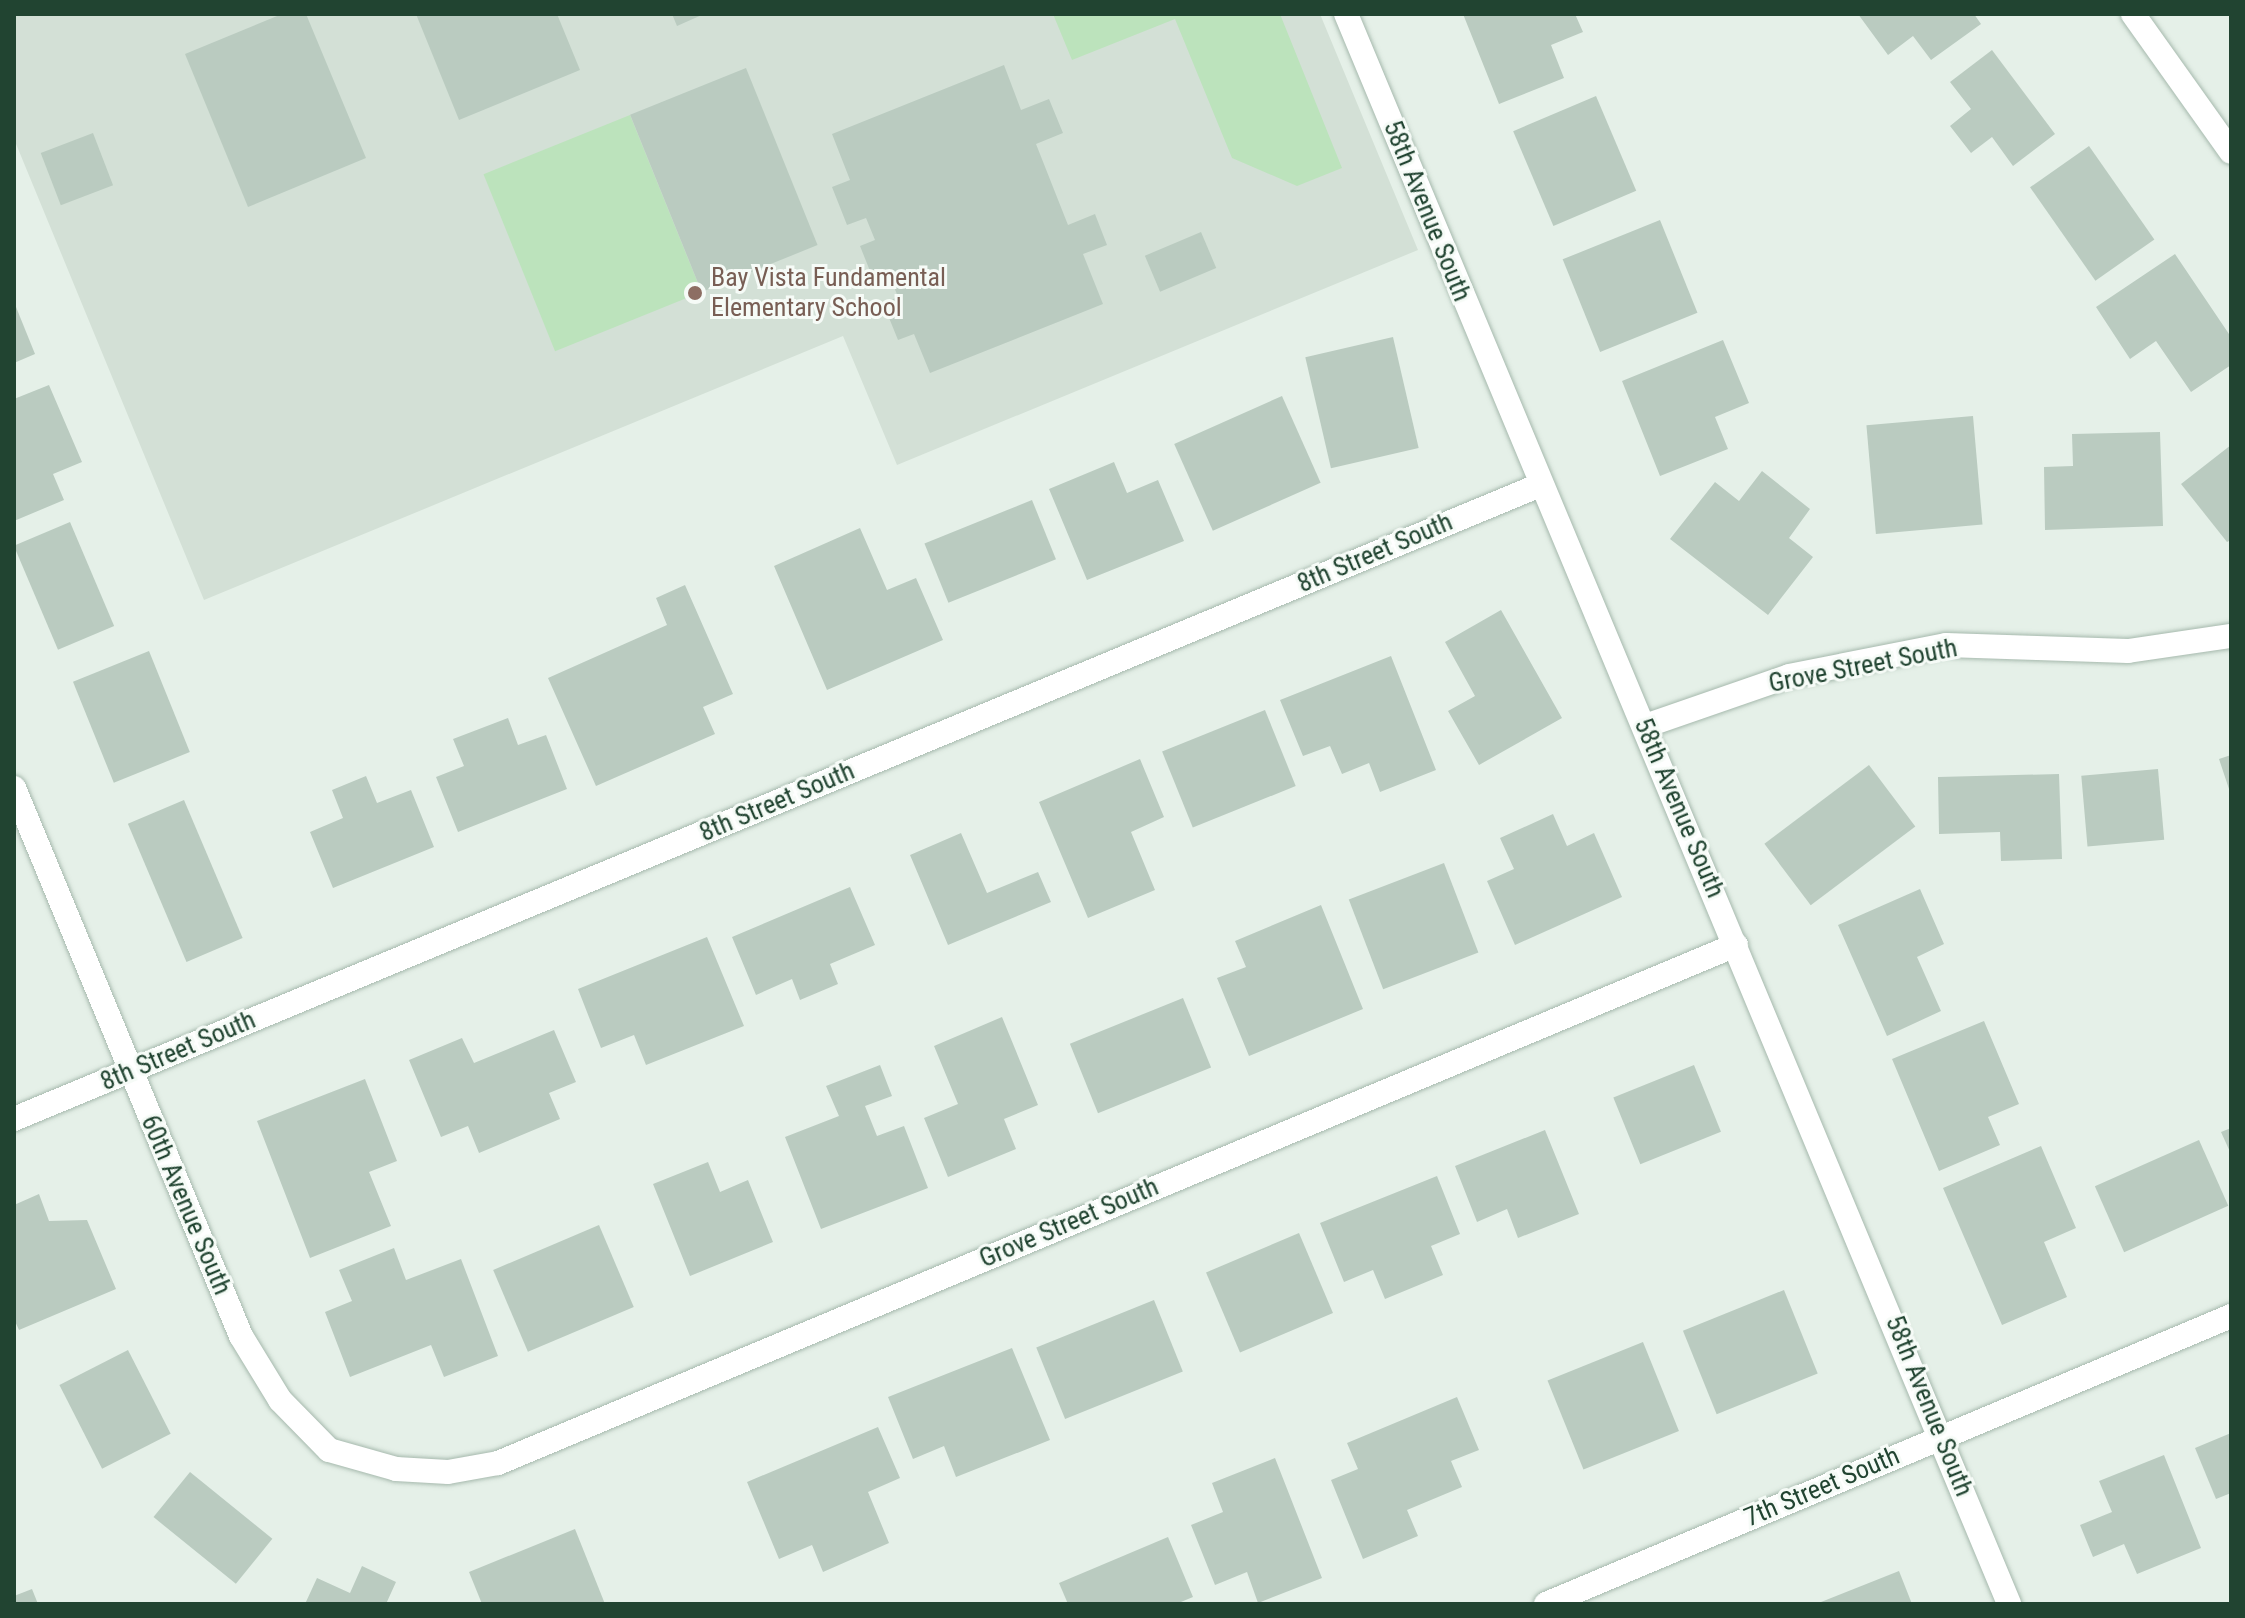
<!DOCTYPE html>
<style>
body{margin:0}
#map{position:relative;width:2245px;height:1618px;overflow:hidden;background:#e5f0e8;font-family:"Roboto Condensed",sans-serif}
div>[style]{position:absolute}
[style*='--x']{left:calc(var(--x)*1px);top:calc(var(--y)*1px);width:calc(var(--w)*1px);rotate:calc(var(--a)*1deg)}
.built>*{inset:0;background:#d3e0d6}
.green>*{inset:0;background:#bce3bc;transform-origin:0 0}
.building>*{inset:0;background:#bacbc0;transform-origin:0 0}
.roads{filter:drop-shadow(0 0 2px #a6b9ad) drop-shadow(0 0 2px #a6b9ad)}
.street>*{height:24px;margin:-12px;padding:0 12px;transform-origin:12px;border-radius:12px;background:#fff}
.dots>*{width:22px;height:22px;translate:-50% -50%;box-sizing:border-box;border:4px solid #f6fbf7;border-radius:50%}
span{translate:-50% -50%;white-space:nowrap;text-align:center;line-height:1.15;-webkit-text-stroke:6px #f6fbf7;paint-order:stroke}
.street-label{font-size:26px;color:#214431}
.education-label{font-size:26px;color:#785e54}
.left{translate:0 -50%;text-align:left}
.frame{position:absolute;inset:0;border:16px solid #214431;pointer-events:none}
</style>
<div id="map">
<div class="built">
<i style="clip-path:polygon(14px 14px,1320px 14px,1418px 250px,897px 465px,843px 336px,204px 600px,14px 139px)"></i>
</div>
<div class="green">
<i style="clip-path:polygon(1053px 14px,1280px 14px,1342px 168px,1297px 186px,1232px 158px,1175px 19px,1072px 60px)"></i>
<i style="left:630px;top:115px;width:191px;height:158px;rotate:68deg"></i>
</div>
<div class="building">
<i style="clip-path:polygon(282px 14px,306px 14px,366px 158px,248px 207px,185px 54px)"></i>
<i style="clip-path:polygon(416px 14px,557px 14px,580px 70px,459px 120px)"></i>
<i style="clip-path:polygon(672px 14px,704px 14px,677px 26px)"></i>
<i style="clip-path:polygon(1463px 14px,1575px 14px,1583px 32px,1551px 45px,1564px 78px,1499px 104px)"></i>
<i style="clip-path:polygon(1858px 14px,1974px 14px,1981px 24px,1931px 60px,1913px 36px,1888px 55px)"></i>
<i style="clip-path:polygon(1992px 50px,2055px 134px,2013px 166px,1992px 137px,1971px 153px,1950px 126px,1971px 109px,1950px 82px)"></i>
<i style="clip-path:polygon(1004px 65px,1021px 110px,1049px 99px,1063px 133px,1036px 144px,1068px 225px,1095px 214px,1107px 245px,1083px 254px,1103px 304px,930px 373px,914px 334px,898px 340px,883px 303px,898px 297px,887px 269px,872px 276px,860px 246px,875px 240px,866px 218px,847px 225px,832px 187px,850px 180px,832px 134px)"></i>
<i style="left:746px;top:68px;width:191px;height:125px;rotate:68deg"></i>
<i style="left:1596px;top:96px;width:103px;height:90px;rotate:67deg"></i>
<i style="left:93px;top:133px;width:56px;height:56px;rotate:69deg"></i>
<i style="left:2089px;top:146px;width:114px;height:72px;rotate:55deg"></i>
<i style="left:1660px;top:220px;width:100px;height:105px;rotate:68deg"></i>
<i style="left:1201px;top:232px;width:39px;height:61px;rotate:67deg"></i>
<i style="clip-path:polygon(2175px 254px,2231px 337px,2231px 365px,2191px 392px,2156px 341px,2130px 359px,2096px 307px)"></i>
<i style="clip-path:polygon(14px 302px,35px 354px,14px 363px)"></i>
<i style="left:1393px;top:337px;width:114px;height:90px;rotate:77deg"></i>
<i style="clip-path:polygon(1723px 340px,1749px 403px,1715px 417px,1728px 449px,1660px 476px,1622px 381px)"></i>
<i style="clip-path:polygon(49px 385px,82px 462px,53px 474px,64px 500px,14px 521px,14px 399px)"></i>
<i style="left:1282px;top:396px;width:95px;height:118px;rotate:66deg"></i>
<i style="left:1973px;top:416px;width:109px;height:107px;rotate:85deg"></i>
<i style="clip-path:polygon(2160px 432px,2163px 526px,2045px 530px,2044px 467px,2073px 466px,2072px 434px)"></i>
<i style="clip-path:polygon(2231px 445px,2231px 540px,2227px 542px,2181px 484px)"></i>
<i style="clip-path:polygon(1114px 462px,1127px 493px,1158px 480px,1184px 541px,1087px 580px,1049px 489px)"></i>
<i style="clip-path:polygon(1762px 471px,1810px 509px,1789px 538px,1813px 557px,1768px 615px,1670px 539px,1715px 482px,1739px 501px)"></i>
<i style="left:1032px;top:500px;width:64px;height:116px;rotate:68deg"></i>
<i style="left:70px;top:522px;width:113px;height:61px;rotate:67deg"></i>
<i style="clip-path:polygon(860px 528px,887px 590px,916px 578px,943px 640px,827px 690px,774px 566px)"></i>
<i style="clip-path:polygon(685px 585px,733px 694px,703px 707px,715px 734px,596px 786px,548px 678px,667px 625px,656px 598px)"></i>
<i style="clip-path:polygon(1501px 610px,1562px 718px,1479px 765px,1448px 711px,1475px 696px,1445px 642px)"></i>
<i style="left:149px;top:651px;width:109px;height:82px;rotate:68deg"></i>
<i style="clip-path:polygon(1391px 656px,1436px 770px,1380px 792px,1369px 763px,1342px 774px,1330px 746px,1303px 756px,1280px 700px)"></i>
<i style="left:1265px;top:710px;width:82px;height:111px;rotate:68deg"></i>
<i style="clip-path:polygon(508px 718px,518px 745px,546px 735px,567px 789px,458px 832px,436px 777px,464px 766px,453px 739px)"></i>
<i style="clip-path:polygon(2231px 755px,2231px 792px,2230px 792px,2219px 759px)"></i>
<i style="clip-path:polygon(1140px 759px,1164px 817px,1131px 832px,1155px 890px,1088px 918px,1039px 802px)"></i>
<i style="left:1869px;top:765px;width:77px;height:131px;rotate:53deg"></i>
<i style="left:2158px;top:769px;width:71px;height:77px;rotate:85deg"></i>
<i style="clip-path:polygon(2059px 774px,2062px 859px,2001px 861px,2000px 832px,1939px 834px,1938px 777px)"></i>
<i style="clip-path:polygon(366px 776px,377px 803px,411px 790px,434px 847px,333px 888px,310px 832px,343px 818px,332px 790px)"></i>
<i style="left:184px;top:800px;width:150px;height:61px;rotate:67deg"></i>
<i style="clip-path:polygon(1553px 814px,1567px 846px,1594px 833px,1622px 897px,1515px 945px,1487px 881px,1514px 869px,1500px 838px)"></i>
<i style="clip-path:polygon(961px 833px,987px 893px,1038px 872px,1051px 902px,948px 945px,910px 855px)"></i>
<i style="left:1444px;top:863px;width:96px;height:102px;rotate:69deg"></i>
<i style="clip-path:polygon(850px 887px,875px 945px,830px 964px,838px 984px,800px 1000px,792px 979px,756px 995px,732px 937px)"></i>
<i style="clip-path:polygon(1920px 889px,1944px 944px,1917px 957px,1941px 1011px,1887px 1036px,1838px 925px)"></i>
<i style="clip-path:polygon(1321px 905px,1363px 1009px,1249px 1056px,1217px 978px,1246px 967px,1235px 941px)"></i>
<i style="clip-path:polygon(707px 937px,744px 1026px,646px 1065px,634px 1035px,601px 1048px,578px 989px)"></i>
<i style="left:1183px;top:998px;width:75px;height:122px;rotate:68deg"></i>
<i style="clip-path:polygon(1002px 1017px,1038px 1105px,1004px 1119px,1016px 1149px,948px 1177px,924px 1118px,958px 1104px,934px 1046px)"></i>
<i style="clip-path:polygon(1984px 1021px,2019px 1104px,1988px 1117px,2000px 1145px,1939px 1171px,1892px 1059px)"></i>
<i style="clip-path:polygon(554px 1030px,576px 1082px,549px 1093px,560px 1119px,479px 1153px,468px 1126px,441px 1137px,409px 1060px,462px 1038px,474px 1063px)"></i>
<i style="clip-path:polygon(880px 1065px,892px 1096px,865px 1106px,877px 1136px,904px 1126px,928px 1188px,821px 1229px,785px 1137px,839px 1116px,826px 1086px)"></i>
<i style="left:1694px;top:1065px;width:72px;height:87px;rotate:68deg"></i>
<i style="clip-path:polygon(365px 1079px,397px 1161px,369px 1172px,391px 1226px,310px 1258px,257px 1121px)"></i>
<i style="clip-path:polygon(2231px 1128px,2231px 1154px,2221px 1132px)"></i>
<i style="clip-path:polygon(1545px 1130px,1579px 1214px,1518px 1238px,1507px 1209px,1477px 1222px,1455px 1166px)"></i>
<i style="left:2199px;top:1140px;width:72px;height:114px;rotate:66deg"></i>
<i style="clip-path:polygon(2041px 1146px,2076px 1228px,2044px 1242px,2067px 1297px,2002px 1325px,1943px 1188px)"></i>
<i style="clip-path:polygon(708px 1162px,720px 1192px,748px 1180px,773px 1242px,690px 1276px,653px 1184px)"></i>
<i style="clip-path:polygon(1437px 1176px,1460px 1234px,1431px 1246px,1443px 1275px,1385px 1299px,1373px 1270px,1344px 1282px,1320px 1223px)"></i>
<i style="clip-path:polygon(39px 1194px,49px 1221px,87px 1220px,116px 1289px,19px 1330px,14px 1319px,14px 1205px)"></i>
<i style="left:599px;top:1225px;width:89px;height:115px;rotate:67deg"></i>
<i style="left:1299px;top:1233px;width:87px;height:101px;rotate:67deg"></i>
<i style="clip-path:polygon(394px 1248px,406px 1280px,461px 1259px,498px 1356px,444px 1377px,431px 1345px,350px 1377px,325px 1312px,352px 1301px,339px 1270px)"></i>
<i style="left:1784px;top:1290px;width:90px;height:109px;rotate:68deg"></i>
<i style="left:1154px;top:1300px;width:77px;height:127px;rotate:68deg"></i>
<i style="left:1643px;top:1342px;width:96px;height:103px;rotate:68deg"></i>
<i style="clip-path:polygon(1012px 1348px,1050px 1440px,956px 1477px,944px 1446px,913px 1459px,888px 1397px)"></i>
<i style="left:128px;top:1350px;width:94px;height:77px;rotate:63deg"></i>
<i style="clip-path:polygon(1457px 1397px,1479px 1450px,1451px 1461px,1462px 1487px,1407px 1510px,1418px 1536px,1363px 1559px,1331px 1480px,1358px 1469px,1347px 1443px)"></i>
<i style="clip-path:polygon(878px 1427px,900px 1478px,868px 1492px,889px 1543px,823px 1572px,812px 1545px,779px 1559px,747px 1482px)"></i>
<i style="clip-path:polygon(2231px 1433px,2231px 1493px,2216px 1499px,2195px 1448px)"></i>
<i style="clip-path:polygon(2164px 1455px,2201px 1548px,2137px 1574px,2124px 1544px,2093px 1557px,2080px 1525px,2112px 1512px,2099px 1481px)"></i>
<i style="clip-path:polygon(1275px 1458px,1322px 1578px,1258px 1603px,1247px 1572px,1215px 1585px,1191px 1525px,1223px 1512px,1212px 1483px)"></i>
<i style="left:190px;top:1472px;width:106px;height:58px;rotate:39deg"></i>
<i style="clip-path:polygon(575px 1529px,605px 1604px,482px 1604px,469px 1572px)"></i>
<i style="clip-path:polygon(1168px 1537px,1193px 1597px,1176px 1604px,1068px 1604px,1059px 1583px)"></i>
<i style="clip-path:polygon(362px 1566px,396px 1582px,386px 1604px,305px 1604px,317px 1578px,350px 1593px)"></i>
<i style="clip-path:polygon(1899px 1571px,1912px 1604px,1816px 1604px)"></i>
<i style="clip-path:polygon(32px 1589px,38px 1604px,14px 1604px,14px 1596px)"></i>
</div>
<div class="roads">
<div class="street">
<i style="--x:1346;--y:14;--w:1723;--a:67.36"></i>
<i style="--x:2133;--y:14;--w:169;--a:54.6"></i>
<i style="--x:1645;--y:726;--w:152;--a:-19.1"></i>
<i style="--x:1789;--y:676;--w:160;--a:-11.2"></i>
<i style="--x:1946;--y:645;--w:182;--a:1.9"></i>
<i style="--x:2128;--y:651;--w:104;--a:-8.3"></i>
<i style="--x:14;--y:788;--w:593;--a:67.5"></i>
<i style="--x:241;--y:1336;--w:75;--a:58.6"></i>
<i style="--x:280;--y:1400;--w:70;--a:45.6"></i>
<i style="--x:329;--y:1450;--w:70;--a:15.8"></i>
<i style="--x:396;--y:1469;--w:52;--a:3.3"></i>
<i style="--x:448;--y:1472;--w:51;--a:-10.2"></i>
<i style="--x:498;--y:1463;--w:1342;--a:-22.71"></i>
<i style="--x:14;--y:1119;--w:1652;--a:-22.56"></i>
<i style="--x:1546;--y:1604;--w:743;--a:-22.8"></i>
</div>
</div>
<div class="dots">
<i style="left:695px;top:293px;background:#8d6e63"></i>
</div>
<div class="street-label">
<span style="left:1427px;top:211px;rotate:68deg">58th Avenue South</span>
<span style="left:1375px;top:553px;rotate:-23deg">8th Street South</span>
<span style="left:1863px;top:666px;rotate:-11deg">Grove Street South</span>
<span style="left:777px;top:802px;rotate:-23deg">8th Street South</span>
<span style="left:1679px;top:808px;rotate:67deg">58th Avenue South</span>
<span style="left:178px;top:1051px;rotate:-23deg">8th Street South</span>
<span style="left:186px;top:1205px;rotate:67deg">60th Avenue South</span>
<span style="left:1069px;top:1223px;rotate:-23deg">Grove Street South</span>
<span style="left:1929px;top:1406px;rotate:68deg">58th Avenue South</span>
<span style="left:1822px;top:1487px;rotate:-23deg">7th Street South</span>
</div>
<div class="education-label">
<span class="left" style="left:711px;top:293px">Bay Vista Fundamental<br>Elementary School</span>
</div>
<div class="frame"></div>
</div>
